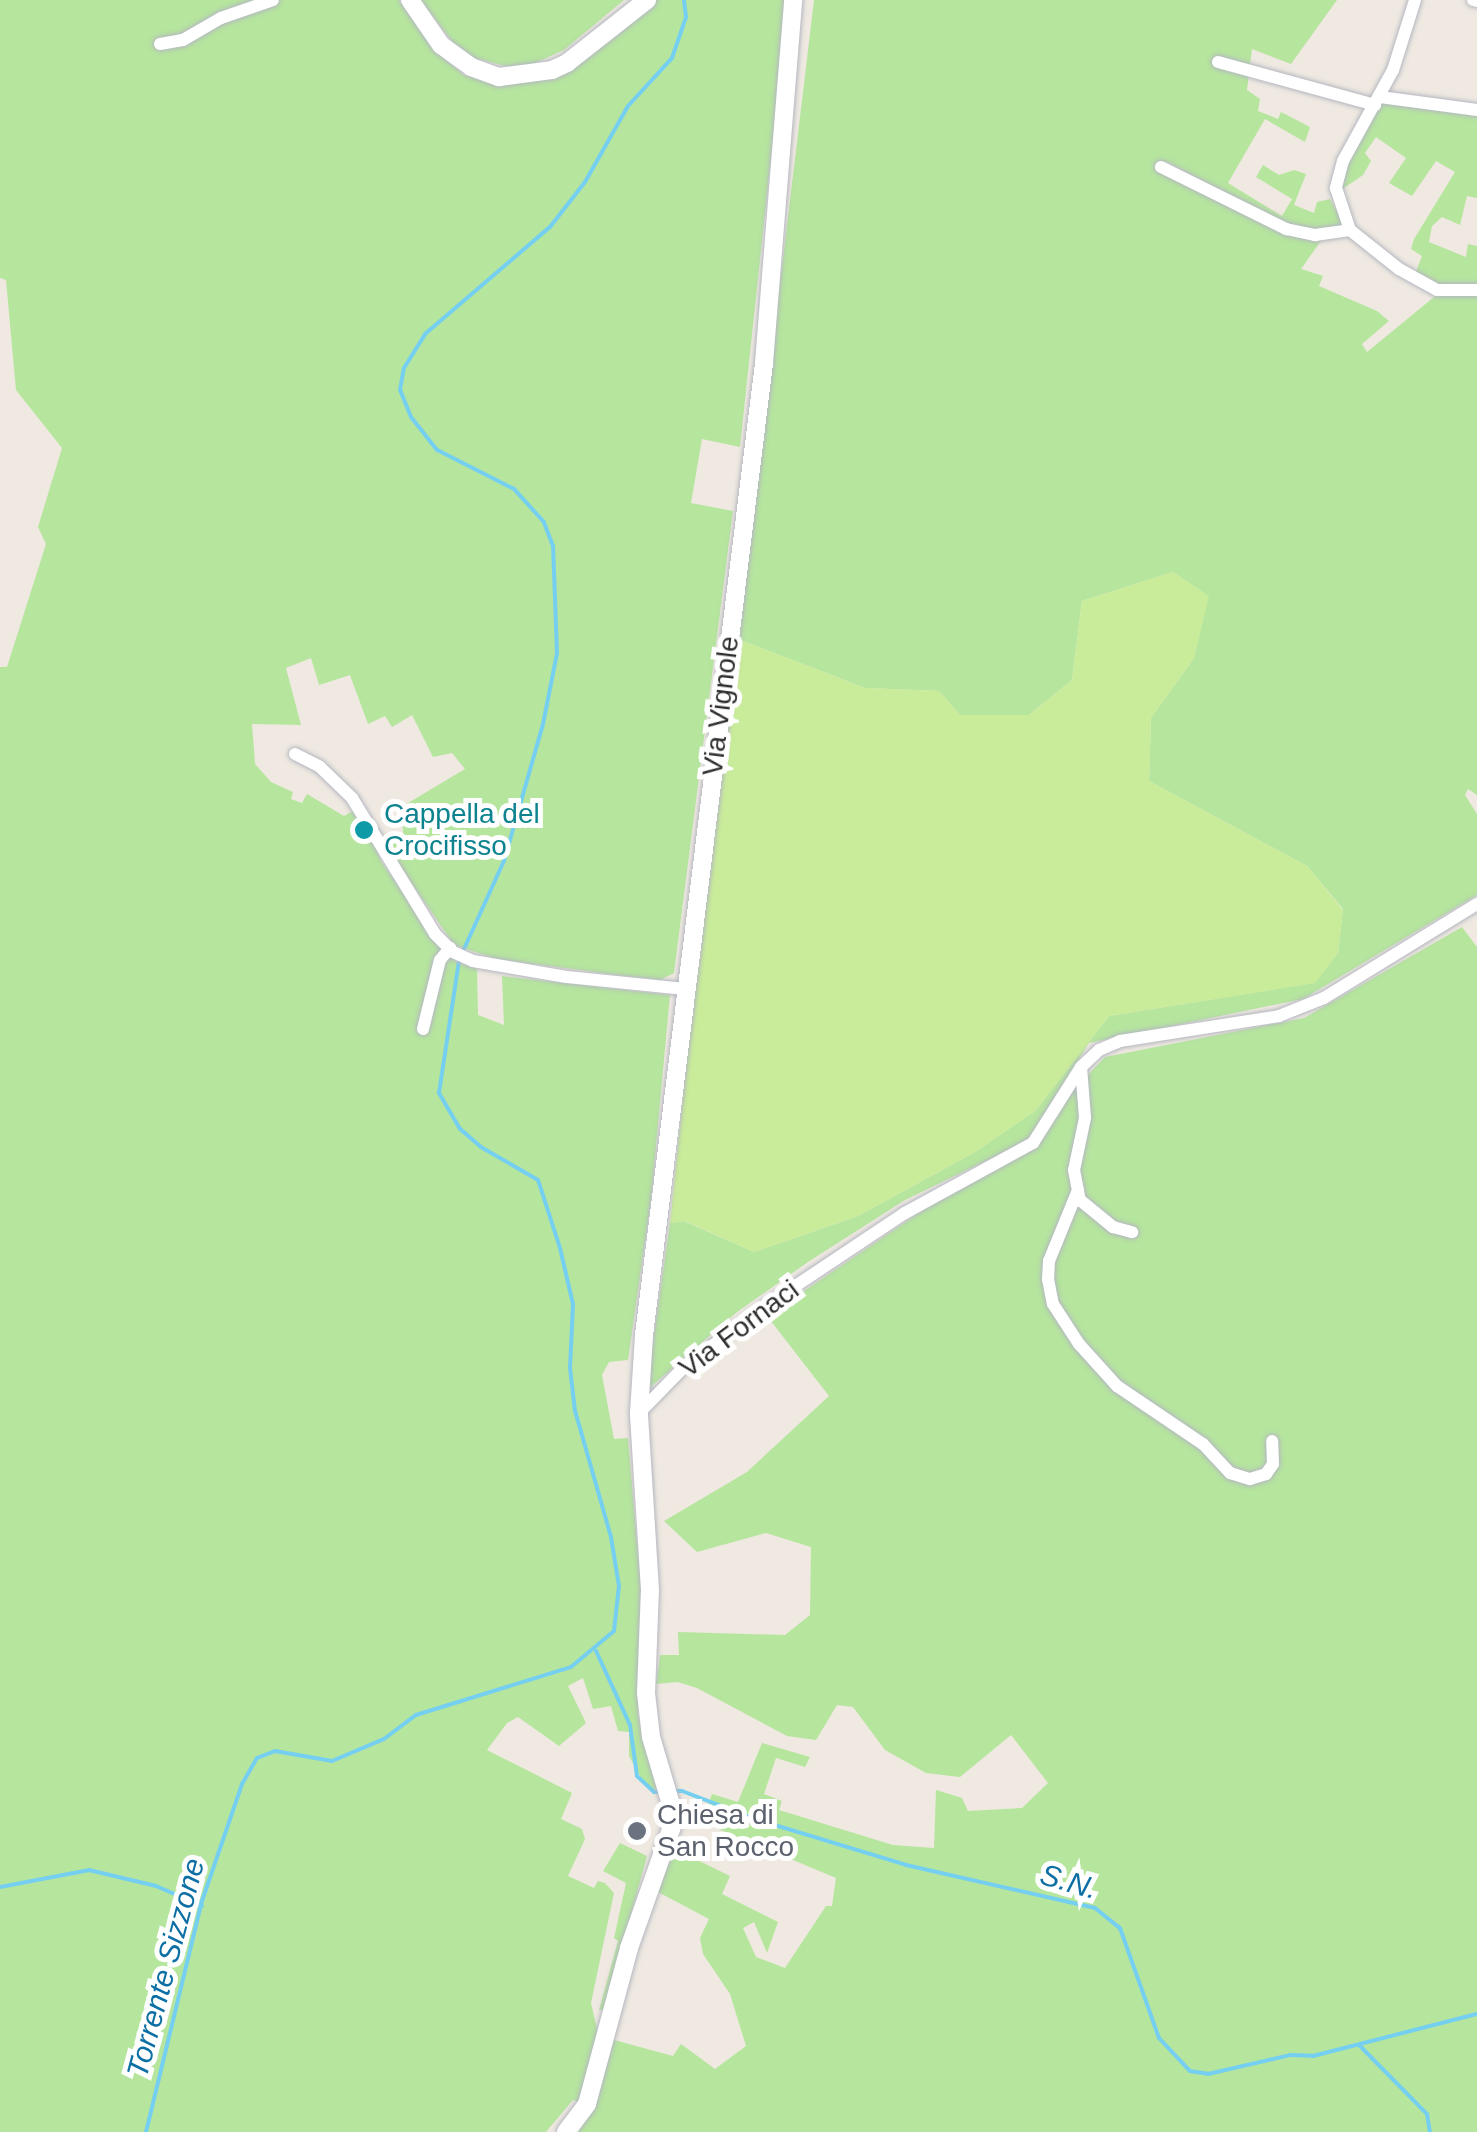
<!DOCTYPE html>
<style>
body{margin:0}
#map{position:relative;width:1477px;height:2132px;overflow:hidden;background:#efe9e1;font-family:Helvetica,sans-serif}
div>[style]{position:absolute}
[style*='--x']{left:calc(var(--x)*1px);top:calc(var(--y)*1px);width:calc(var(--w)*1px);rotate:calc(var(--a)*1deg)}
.green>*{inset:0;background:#b6e59e}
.pitch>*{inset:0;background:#c9ec9a}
.stream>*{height:4px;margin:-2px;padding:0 2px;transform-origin:2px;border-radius:2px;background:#75cff0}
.roads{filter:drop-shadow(0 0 2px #b4b7c1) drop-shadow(0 0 2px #b4b7c1)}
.minor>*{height:12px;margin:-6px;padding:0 6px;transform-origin:6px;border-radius:6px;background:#fff}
.tertiary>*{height:18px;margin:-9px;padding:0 9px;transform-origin:9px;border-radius:9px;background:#fff}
.secondary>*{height:18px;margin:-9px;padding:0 9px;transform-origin:9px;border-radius:9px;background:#fff}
.dots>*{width:28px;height:28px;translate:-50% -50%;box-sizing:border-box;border:5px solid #fff;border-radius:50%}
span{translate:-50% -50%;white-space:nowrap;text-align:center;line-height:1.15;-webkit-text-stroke:10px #fff;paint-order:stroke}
.street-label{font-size:28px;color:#2e2e2e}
.culture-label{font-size:28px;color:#0d838f}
.left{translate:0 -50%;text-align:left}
.worship-label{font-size:28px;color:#5b616d}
.water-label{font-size:30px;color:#0d6fa3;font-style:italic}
</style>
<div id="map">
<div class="green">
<i style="clip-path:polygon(0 0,399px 0,441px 56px,464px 75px,489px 82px,590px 55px,656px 0,784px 0,787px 7px,740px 447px,702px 439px,691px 503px,733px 511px,674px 973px,660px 980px,617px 975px,497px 959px,454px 945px,387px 847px,403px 837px,403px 806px,465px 769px,452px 753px,433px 757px,412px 715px,392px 727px,385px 716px,368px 724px,350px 675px,319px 685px,311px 658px,286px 668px,301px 725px,252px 724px,255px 764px,271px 782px,293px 792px,291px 799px,302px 803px,307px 794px,344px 816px,357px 809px,382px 863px,439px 943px,456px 962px,477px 969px,478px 1015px,504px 1025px,502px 976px,670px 995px,651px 1200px,628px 1360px,609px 1362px,602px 1375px,614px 1439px,628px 1438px,641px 1589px,638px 1716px,657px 1790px,646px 1786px,640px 1776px,629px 1756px,629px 1732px,618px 1731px,611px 1706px,593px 1709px,583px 1678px,568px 1686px,586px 1723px,559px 1746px,518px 1717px,507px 1723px,487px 1750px,572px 1793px,561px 1819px,582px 1829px,585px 1839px,568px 1876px,594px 1888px,598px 1881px,605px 1883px,614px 1893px,591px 2003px,599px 2037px,580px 2102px,573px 2100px,546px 2132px,0 2132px,0 667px,7px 667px,46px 544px,38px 527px,62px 448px,16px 390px,6px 280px,0 278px)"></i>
<i style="clip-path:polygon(420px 0,624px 0,564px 50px,520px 70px,463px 55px)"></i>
<i style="clip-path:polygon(814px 0,1337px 0,1291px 64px,1252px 49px,1247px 90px,1260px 99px,1258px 111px,1278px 119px,1281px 112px,1310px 127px,1305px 142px,1265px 119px,1228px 183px,1282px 216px,1292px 199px,1256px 177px,1263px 165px,1279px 175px,1294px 170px,1306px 174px,1294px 205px,1314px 213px,1317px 202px,1330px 199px,1345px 226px,1313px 229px,1286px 224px,1165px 161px,1161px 170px,1282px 232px,1323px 238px,1301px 269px,1323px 276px,1319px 286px,1377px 311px,1389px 321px,1362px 344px,1367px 352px,1439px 293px,1477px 292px,1477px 795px,1468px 789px,1465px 795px,1477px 814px,1477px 895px,1303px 999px,1089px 1043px,1027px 1141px,905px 1200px,808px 1262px,737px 1312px,646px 1391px,670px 1223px,684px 1221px,754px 1252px,858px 1216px,975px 1152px,1035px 1111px,1109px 1016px,1314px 983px,1338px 953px,1343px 909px,1307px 866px,1149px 781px,1151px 718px,1194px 658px,1208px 596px,1173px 572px,1082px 601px,1072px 680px,1029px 715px,960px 715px,939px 691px,865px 688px,730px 636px,771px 359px)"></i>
<i style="clip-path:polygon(1381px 99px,1477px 113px,1477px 198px,1467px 196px,1460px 225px,1442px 217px,1432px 226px,1429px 242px,1466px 257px,1468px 244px,1477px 246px,1477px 284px,1439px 286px,1415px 274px,1422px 256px,1411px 249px,1414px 239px,1455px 172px,1436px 161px,1412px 196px,1389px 183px,1406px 158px,1376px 137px,1365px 153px,1371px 161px,1363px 175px,1341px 190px,1345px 164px)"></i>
<i style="clip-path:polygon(1462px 927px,1477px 947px,1477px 2132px,575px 2132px,597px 2095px,614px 2040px,673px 2056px,681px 2044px,715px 2069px,746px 2046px,730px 1994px,703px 1954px,700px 1938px,709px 1919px,656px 1891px,675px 1849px,730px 1876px,722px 1894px,778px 1922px,767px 1953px,754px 1922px,743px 1928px,756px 1957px,785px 1968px,826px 1906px,832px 1906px,836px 1878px,702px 1822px,712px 1794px,738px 1802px,762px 1743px,810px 1757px,805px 1767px,776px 1758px,764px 1794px,782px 1801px,779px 1810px,893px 1845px,934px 1848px,936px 1790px,962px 1798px,968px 1811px,1022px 1808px,1048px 1783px,1011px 1735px,960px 1777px,926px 1773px,885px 1750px,853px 1707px,837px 1705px,816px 1740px,787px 1736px,697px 1688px,678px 1682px,656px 1684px,660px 1655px,679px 1655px,678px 1632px,785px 1635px,810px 1615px,811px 1547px,766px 1533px,697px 1552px,664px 1521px,747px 1472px,829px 1396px,767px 1316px,944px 1196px,1038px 1146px,1066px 1098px,1105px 1057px,1304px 1018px)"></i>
<i style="clip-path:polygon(620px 1843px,647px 1856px,605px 2010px,599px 2010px,618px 1941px,614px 1938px,626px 1883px,603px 1871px)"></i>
</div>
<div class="pitch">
<i style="clip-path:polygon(1173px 572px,1209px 596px,1194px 658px,1151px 718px,1149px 781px,1307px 866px,1343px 910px,1338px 953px,1315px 983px,1109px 1016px,1035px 1111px,975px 1152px,858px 1216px,754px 1252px,685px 1221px,670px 1223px,730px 636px,865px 688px,939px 691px,960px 715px,1029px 715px,1072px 680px,1082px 601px)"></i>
</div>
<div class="stream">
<i style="--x:596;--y:1651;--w:81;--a:65.3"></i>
<i style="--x:630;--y:1725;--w:51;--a:82.2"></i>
<i style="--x:637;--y:1776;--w:23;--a:43"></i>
<i style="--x:654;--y:1792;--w:8;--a:0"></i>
<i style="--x:671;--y:1791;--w:11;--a:0"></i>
<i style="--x:682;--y:1791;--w:78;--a:21"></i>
<i style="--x:755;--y:1819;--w:158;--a:16.9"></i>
<i style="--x:906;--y:1865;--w:194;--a:12.8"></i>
<i style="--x:1095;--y:1908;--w:32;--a:39"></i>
<i style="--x:1120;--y:1928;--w:117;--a:70.5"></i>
<i style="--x:1159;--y:2038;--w:45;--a:46.8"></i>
<i style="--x:1190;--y:2071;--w:18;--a:9"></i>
<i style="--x:1208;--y:2074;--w:84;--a:-13"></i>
<i style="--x:1290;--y:2055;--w:23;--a:2"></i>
<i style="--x:1313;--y:2056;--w:169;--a:-14.4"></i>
<i style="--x:0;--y:1887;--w:91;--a:-10.8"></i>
<i style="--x:89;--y:1870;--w:69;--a:13.4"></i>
<i style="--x:156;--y:1886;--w:50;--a:23.5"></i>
<i style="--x:1359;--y:2045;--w:97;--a:45.4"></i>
<i style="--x:1427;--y:2114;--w:18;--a:81"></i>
<i style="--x:146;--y:2132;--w:238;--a:-76.4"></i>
<i style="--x:202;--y:1901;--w:124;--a:-71.1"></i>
<i style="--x:242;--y:1784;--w:30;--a:-60"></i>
<i style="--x:257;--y:1758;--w:19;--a:-21"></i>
<i style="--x:275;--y:1751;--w:58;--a:10"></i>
<i style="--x:332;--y:1761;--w:56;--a:-22.9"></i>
<i style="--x:384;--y:1739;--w:40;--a:-37"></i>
<i style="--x:416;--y:1715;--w:162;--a:-17.2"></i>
<i style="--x:571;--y:1667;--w:56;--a:-39.9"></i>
<i style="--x:614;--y:1631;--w:45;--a:-83.7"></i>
<i style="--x:619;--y:1586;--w:50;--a:-99.3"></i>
<i style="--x:611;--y:1537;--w:131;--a:-105.9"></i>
<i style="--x:575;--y:1411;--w:43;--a:-96.6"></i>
<i style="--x:570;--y:1368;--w:64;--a:-87.3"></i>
<i style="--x:573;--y:1304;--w:57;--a:-103.1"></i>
<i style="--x:560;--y:1248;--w:71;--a:-107.9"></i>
<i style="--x:538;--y:1180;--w:66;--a:-149.9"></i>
<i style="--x:481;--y:1147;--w:28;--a:-139"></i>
<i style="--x:460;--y:1129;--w:42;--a:-120.3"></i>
<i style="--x:439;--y:1093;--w:134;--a:-81.4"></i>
<i style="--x:459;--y:960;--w:109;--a:-65.6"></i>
<i style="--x:504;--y:861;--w:142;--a:-74.1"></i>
<i style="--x:543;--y:724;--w:72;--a:-78.8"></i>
<i style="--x:557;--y:653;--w:107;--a:-92.1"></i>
<i style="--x:553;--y:546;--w:26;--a:-111"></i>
<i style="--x:544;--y:522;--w:45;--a:-132.3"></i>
<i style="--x:514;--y:489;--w:86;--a:-153.1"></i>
<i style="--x:437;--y:450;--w:42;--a:-128.2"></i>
<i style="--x:411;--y:417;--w:29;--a:-112"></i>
<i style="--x:400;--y:390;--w:22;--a:-80"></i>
<i style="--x:404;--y:368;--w:40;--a:-58"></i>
<i style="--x:425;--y:334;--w:165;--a:-40.6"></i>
<i style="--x:550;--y:227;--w:57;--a:-52.1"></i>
<i style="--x:585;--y:182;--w:87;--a:-60.5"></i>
<i style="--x:628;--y:106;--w:65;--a:-47.5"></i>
<i style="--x:672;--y:58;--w:43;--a:-71.1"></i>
<i style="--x:686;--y:17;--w:17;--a:-97"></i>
</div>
<div class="roads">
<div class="minor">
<i style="--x:1415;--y:0;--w:73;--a:107.4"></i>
<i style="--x:1393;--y:70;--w:104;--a:118.8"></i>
<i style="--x:1343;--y:161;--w:28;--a:105"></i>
<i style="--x:1336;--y:188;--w:44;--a:71.6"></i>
<i style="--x:1350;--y:230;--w:63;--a:38.5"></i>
<i style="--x:1399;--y:269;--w:43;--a:28.9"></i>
<i style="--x:1437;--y:290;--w:40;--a:0"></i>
<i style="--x:1473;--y:0;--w:4;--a:14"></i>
<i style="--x:160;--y:44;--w:23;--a:-10"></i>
<i style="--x:183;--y:40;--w:44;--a:-30.1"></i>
<i style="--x:221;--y:18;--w:55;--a:-19.1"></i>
<i style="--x:1218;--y:62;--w:163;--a:15.3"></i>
<i style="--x:1380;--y:97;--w:98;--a:7.6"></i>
<i style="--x:1161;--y:167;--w:140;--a:26.4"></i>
<i style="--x:1286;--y:229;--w:30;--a:12"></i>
<i style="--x:1315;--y:235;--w:35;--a:-8"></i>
<i style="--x:295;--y:754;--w:28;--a:27"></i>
<i style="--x:320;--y:767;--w:45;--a:44.1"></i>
<i style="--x:352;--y:798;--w:159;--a:58.6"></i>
<i style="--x:435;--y:934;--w:25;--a:45"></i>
<i style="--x:453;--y:952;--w:22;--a:24"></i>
<i style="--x:473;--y:961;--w:95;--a:9.7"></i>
<i style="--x:567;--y:977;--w:119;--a:5.8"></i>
<i style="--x:423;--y:1029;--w:71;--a:-76.2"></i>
<i style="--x:440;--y:960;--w:16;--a:-50"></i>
<i style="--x:1081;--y:1067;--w:51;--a:85.5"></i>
<i style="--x:1085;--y:1118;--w:53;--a:101.9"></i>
<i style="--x:1074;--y:1170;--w:31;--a:79"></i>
<i style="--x:1080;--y:1200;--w:43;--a:39.3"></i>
<i style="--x:1113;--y:1227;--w:20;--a:15"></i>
<i style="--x:1078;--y:1190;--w:77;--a:112.2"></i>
<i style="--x:1049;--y:1261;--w:18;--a:93"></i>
<i style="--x:1048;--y:1279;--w:25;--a:79"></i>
<i style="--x:1053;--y:1304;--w:48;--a:57"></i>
<i style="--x:1079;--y:1344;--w:57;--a:47.9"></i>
<i style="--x:1117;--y:1386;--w:104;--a:34"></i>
<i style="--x:1203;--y:1444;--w:40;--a:47"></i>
<i style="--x:1230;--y:1473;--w:21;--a:17"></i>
<i style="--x:1250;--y:1479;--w:17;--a:-17"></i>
<i style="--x:1266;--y:1474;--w:12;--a:-55"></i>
<i style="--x:1273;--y:1464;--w:23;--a:-92"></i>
<i style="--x:639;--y:1413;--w:66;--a:-45.6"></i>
<i style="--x:685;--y:1366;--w:102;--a:-36.6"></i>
<i style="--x:767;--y:1305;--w:166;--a:-33.7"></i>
<i style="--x:905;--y:1213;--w:146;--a:-28.7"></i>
<i style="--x:1033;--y:1143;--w:90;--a:-57.7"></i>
<i style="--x:1081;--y:1067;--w:25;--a:-43"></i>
<i style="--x:1099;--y:1050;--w:23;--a:-23"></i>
<i style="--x:1120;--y:1041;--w:161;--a:-8.9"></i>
<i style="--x:1279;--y:1016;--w:48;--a:-21.8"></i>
<i style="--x:1324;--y:998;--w:180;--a:-31.6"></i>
</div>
<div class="tertiary">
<i style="--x:566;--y:2132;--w:35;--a:-53"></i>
<i style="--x:587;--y:2104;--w:162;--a:-74.9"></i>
<i style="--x:629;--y:1948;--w:138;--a:-70.5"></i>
<i style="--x:675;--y:1818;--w:84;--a:-106.5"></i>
<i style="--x:651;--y:1737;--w:44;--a:-96.5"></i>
<i style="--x:646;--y:1693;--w:103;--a:-87.8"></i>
<i style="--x:650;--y:1590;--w:177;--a:-93.6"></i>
<i style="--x:639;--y:1413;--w:78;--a:-86.3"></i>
<i style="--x:644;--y:1335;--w:979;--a:-82.96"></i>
<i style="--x:764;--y:363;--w:364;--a:-85.4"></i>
</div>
<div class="secondary">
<i style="--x:410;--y:0;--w:55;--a:55.4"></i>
<i style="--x:441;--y:45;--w:37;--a:36"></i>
<i style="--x:471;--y:67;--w:30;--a:20"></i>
<i style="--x:499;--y:77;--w:53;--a:-7.5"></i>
<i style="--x:552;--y:70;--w:17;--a:-25"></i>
<i style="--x:567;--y:63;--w:102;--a:-38.2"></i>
</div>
</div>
<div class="dots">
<i style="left:364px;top:830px;background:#0f9aa8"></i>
<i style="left:637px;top:1831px;background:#6b7280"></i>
</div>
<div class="street-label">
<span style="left:721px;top:706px;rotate:-83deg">Via Vignole</span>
<span style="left:739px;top:1329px;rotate:-37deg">Via Fornaci</span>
</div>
<div class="culture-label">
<span class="left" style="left:384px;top:830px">Cappella del<br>Crocifisso</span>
</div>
<div class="worship-label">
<span class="left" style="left:657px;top:1831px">Chiesa di<br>San Rocco</span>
</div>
<div class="water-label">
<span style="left:1069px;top:1882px;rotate:16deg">S.N.</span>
<span style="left:166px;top:1968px;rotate:-75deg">Torrente Sizzone</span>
</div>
</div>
